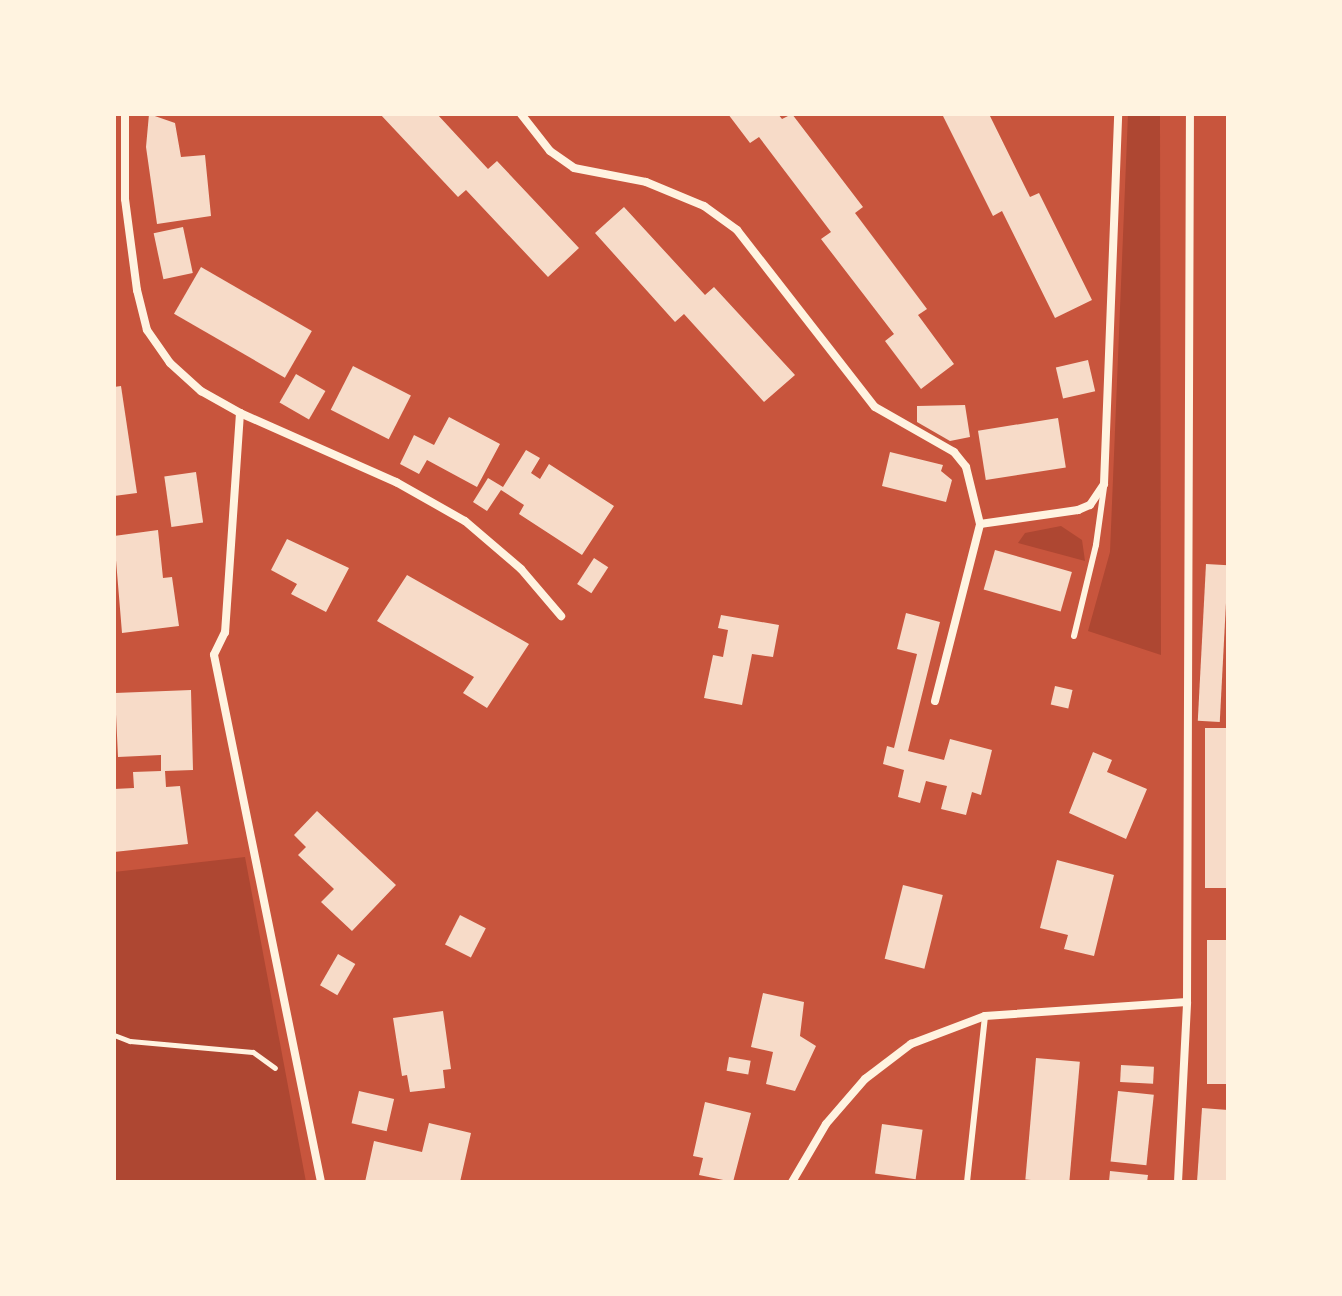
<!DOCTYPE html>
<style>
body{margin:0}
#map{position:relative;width:1342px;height:1296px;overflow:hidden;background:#c8553d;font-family:Montserrat,sans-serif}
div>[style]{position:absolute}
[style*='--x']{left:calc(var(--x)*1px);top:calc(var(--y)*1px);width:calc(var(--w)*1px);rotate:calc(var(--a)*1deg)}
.green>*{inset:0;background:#ae4732}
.building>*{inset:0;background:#f7dbc8;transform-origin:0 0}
.path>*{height:5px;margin:-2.5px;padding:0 2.5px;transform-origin:2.5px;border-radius:2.5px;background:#fff3e0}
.service>*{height:6px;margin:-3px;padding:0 3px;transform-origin:3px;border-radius:3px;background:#fff3e0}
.minor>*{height:8px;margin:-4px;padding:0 4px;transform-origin:4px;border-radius:4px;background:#fff3e0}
span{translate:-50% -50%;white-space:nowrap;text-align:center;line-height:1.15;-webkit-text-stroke:8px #fff3e0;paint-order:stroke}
.frame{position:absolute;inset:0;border:116px solid #fff3e0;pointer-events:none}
</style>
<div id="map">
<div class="green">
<i style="clip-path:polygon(1128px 114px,1160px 114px,1161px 655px,1088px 631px,1110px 552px)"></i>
<i style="clip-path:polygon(1061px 526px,1082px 540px,1085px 561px,1018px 543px,1025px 533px)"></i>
<i style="clip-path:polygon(245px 857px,306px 1182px,114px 1182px,114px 872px)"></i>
</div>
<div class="building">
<i style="clip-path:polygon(149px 114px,175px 123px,181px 157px,205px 155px,211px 216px,157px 224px,146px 147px)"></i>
<i style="clip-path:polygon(380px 114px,437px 114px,488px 169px,497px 161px,579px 248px,548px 277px,466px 190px,458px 197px)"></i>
<i style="clip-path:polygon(728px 114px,778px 114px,782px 119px,792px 114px,863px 207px,855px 213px,927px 309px,918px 315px,954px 364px,921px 389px,885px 341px,894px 334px,821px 239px,831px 232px,759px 137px,750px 143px)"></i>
<i style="clip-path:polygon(942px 114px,989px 114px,1030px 197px,1039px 193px,1092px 300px,1055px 318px,1002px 211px,993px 216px)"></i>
<i style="clip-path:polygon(624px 207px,705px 295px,714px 287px,795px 375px,764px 402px,684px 314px,675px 322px,595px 233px)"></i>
<i style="left:183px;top:227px;width:47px;height:30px;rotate:78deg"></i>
<i style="left:201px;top:267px;width:128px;height:54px;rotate:30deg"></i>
<i style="left:1088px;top:360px;width:32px;height:33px;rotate:77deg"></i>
<i style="left:353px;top:366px;width:65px;height:49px;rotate:27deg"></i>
<i style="left:296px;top:374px;width:34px;height:33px;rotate:30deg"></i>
<i style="clip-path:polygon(121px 386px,137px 493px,114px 496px,114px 387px)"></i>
<i style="clip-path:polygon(965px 405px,970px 437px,950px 441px,917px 422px,917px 406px)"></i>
<i style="clip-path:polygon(449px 417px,500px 444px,477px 487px,427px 460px,419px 474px,400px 464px,414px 435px,434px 445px)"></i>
<i style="left:1058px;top:418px;width:50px;height:81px;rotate:81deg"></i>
<i style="clip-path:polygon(526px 450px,540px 458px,531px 473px,540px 479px,549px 464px,614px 506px,582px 555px,519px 514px,524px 505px,501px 490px,487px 511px,473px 502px,488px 478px,503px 487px)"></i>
<i style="clip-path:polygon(890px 452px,943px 465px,941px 471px,952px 480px,946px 502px,882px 486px)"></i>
<i style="left:196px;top:472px;width:51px;height:32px;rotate:82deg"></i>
<i style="clip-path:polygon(158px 530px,163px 578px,172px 577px,179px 626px,122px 633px,114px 536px)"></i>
<i style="clip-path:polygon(287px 539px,349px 568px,326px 612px,291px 594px,297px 584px,271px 570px)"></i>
<i style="left:995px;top:550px;width:80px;height:41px;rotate:16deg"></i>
<i style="left:594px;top:558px;width:17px;height:31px;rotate:33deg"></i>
<i style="left:1206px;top:564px;width:22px;height:157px;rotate:3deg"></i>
<i style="clip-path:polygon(407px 575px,529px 644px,487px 708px,463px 693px,474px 677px,377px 621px)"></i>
<i style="clip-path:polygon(906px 613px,940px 622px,908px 751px,944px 760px,950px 739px,992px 750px,981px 795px,972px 792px,966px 815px,941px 809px,947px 786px,938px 784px,926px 781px,920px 803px,898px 797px,904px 770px,883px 764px,887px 746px,894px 748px,917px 654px,897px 649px)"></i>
<i style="clip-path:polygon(721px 615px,779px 625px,773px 657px,752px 654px,742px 705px,704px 698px,713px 655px,723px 657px,728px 630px,718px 628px)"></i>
<i style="left:1055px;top:686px;width:18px;height:19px;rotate:13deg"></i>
<i style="clip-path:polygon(191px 690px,193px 770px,165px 771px,166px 787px,180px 786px,188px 844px,114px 852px,114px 789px,134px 788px,133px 772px,161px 771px,161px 755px,118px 757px,115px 693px)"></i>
<i style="left:1205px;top:728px;width:23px;height:160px"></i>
<i style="clip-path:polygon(1093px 752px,1112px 760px,1107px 772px,1147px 789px,1126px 839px,1069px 813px)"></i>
<i style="clip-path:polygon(317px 811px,396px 885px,352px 931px,321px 902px,334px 889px,298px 855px,306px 847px,294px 835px)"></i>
<i style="clip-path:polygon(1057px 860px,1114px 875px,1094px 956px,1064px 949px,1068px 935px,1040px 928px)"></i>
<i style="left:903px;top:885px;width:41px;height:76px;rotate:14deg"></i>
<i style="left:460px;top:915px;width:29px;height:33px;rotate:27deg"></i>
<i style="left:1207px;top:940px;width:21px;height:144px"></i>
<i style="left:338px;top:954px;width:20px;height:36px;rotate:30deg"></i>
<i style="clip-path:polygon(763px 993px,804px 1002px,800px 1036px,816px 1046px,795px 1091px,766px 1084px,773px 1052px,751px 1047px)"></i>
<i style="clip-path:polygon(443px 1011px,451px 1069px,443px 1070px,445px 1088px,410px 1092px,407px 1075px,402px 1076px,393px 1018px)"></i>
<i style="left:729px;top:1057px;width:22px;height:14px;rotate:10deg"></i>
<i style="left:1036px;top:1058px;width:44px;height:122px;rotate:5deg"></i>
<i style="left:1121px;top:1065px;width:33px;height:17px;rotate:3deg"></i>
<i style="left:359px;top:1091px;width:36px;height:33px;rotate:13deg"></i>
<i style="left:1118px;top:1091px;width:36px;height:71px;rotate:6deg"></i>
<i style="clip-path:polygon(705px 1102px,751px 1113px,733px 1182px,699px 1175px,703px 1158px,693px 1156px)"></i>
<i style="clip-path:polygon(1202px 1108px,1228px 1110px,1228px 1182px,1197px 1182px)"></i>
<i style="clip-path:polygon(429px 1123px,471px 1133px,460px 1182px,365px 1182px,374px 1141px,422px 1152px)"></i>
<i style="left:882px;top:1124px;width:41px;height:50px;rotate:8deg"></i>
<i style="clip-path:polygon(1110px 1171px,1148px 1175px,1147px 1182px,1109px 1182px)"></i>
</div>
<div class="path">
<i style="--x:114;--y:1035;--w:17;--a:21"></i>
<i style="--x:130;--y:1041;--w:123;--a:5.1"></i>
<i style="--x:253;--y:1052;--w:27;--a:36"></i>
</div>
<div class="service">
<i style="--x:1074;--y:636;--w:94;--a:-76.4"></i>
<i style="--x:1096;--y:545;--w:59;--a:-82.1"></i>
<i style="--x:967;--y:1182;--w:167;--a:-83.8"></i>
</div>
<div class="minor">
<i style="--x:125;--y:114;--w:85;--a:90"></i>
<i style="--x:125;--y:199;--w:92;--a:82.5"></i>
<i style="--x:137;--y:290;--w:41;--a:76"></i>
<i style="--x:147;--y:330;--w:40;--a:55.1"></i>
<i style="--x:170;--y:363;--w:42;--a:42.1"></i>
<i style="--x:201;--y:391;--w:45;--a:29.4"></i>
<i style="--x:240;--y:413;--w:171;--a:23.9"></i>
<i style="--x:396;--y:482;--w:79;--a:29.5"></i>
<i style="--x:465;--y:521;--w:74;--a:40.6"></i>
<i style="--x:521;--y:569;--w:62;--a:49.6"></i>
<i style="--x:521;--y:114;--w:47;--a:51.9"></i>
<i style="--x:550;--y:151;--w:29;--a:35"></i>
<i style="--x:574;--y:168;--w:73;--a:11"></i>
<i style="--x:646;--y:182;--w:63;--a:22.5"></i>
<i style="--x:704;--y:206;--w:41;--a:36"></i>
<i style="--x:737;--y:230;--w:224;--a:52.1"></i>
<i style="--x:875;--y:407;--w:91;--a:29.7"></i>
<i style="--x:954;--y:452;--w:19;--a:51"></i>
<i style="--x:966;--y:467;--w:59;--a:76.2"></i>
<i style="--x:980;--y:524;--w:99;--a:-8.1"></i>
<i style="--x:1078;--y:510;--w:13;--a:-23"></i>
<i style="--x:1090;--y:505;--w:25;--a:-56"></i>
<i style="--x:1104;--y:484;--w:370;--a:-87.8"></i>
<i style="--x:240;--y:413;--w:220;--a:93.9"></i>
<i style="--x:225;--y:632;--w:25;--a:116"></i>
<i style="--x:214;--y:655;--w:538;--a:78.52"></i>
<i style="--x:935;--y:701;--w:183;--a:-75.7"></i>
<i style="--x:792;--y:1182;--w:67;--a:-59.6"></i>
<i style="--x:826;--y:1124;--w:60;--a:-49.1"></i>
<i style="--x:865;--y:1079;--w:58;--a:-37.3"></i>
<i style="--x:911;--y:1044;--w:79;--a:-20.7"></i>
<i style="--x:985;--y:1016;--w:202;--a:-4"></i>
<i style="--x:1178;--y:1182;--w:180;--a:-87.1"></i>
<i style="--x:1187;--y:1002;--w:888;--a:-89.81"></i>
</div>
<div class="frame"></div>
</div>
